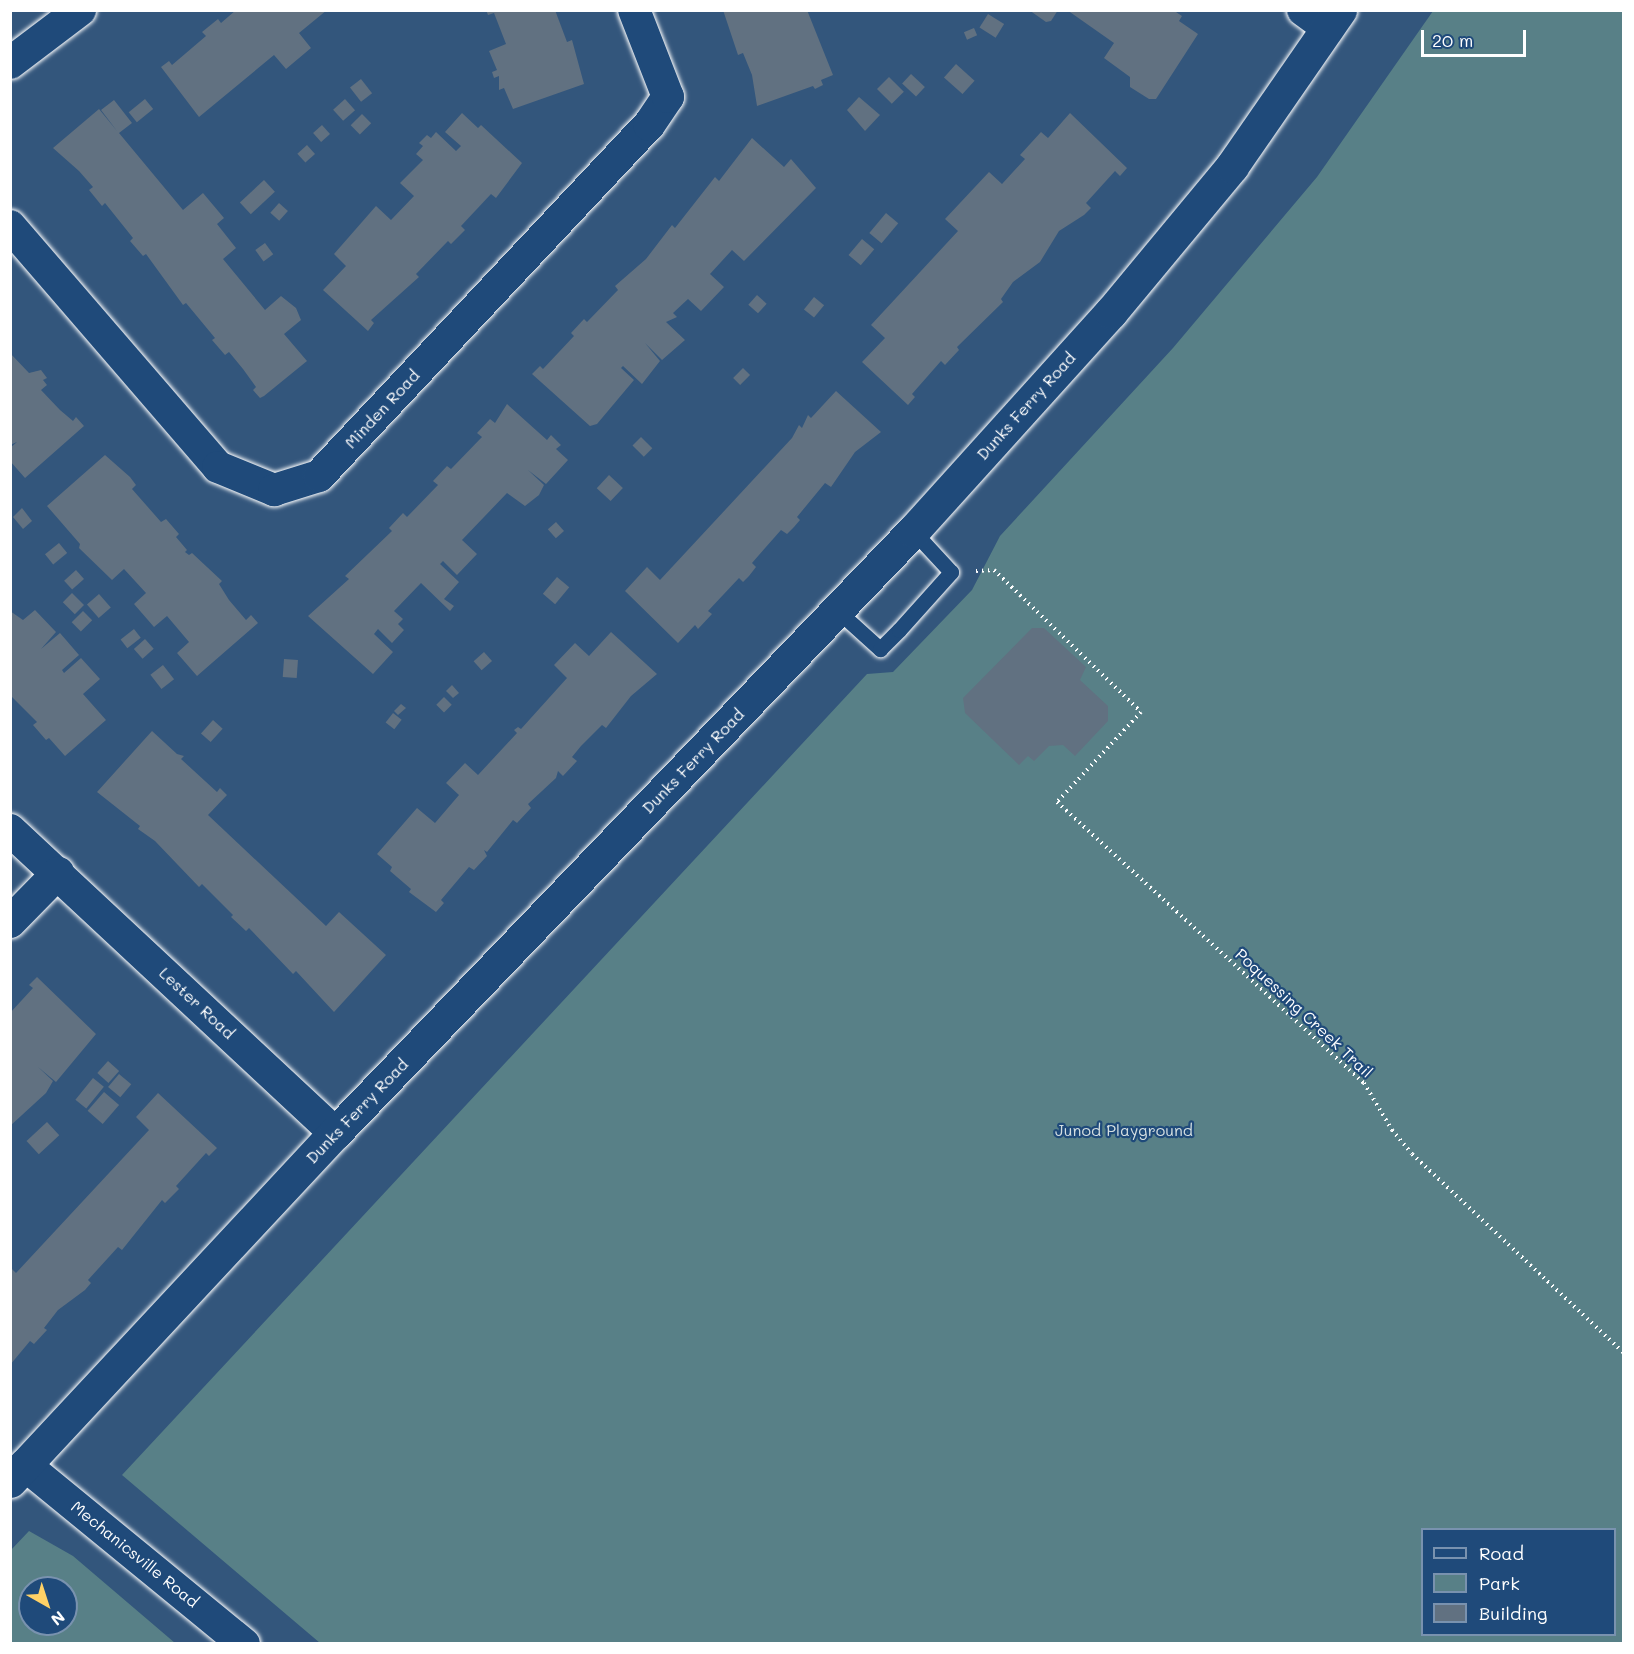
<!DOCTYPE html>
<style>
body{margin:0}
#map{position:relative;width:1634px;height:1654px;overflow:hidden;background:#33567c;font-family:Mali,sans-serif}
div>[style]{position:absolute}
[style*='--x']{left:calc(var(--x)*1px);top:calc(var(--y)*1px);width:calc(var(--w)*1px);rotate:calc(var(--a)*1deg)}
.green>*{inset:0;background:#588087}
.building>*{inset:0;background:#617181;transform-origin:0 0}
.path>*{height:4px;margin-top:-2px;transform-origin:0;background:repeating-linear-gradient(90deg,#fff 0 1.5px,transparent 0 6px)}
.roads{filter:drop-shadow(0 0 2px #fff) drop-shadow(0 0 2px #fff)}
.lane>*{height:15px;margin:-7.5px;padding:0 7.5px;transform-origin:7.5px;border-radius:7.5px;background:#1f4a7a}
.street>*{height:32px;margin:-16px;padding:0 16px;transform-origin:16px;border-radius:16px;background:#1f4a7a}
.secondary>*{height:33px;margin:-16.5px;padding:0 16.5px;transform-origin:16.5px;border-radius:16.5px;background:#1f4a7a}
span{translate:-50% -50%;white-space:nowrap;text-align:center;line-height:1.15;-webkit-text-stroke:4.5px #1f4a7a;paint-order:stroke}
.street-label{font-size:16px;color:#fff}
.park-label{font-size:16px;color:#d5dfe1}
.frame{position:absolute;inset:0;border:12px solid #fff;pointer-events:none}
.legend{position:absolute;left:1421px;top:1528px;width:195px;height:108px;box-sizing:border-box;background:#1f4a7a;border:2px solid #7992af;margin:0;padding:8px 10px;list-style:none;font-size:18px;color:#fff}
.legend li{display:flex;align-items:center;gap:12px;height:30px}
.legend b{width:30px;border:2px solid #7992af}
.north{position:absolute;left:18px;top:1576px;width:60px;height:60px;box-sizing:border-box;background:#1f4a7a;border:2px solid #7992af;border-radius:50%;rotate:141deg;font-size:16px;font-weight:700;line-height:24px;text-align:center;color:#fff}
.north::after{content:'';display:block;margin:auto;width:21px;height:27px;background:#ffd166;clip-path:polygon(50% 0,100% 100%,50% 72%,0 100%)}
.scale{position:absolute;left:1421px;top:30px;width:105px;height:27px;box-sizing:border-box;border:3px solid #fff;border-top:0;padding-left:8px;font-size:18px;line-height:21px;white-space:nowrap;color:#fff;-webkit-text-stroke:4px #1f4a7a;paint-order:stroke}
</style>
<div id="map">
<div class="green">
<i style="clip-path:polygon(evenodd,1433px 11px,1623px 11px,1623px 1643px,320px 1643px,122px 1475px,867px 674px,893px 672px,972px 590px,1000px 536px,1173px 348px,1317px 177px,1433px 11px,1422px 1530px,1614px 1530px,1614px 1634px,1422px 1634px,1422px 1530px)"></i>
<i style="clip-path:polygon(evenodd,29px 1531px,73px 1556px,175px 1643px,11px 1643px,11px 1550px,29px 1531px,30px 1588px,66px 1588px,66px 1624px,30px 1624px,30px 1588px)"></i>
</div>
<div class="building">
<i style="clip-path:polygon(236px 10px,327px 10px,299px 33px,311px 48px,286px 69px,274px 55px,199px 117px,161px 67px,169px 61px,172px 65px,206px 36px,202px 32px,218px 19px,221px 23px)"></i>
<i style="clip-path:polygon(486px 10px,555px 10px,567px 42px,572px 40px,584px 84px,513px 109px,504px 88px,499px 90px,499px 76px,494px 78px,492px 72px,497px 70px,489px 51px,506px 44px,494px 13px,488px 15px)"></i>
<i style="clip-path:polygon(723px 10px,807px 10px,833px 75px,821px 80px,823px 85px,815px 89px,813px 86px,757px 106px,752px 75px,743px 53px,738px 55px)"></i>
<i style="clip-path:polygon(1029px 10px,1058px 10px,1051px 21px,1046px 22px)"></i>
<i style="clip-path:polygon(1067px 10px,1173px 10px,1182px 16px,1179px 21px,1198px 34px,1156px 99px,1149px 99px,1130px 87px,1130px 77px,1104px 58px,1114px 43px)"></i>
<i style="left:988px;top:14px;width:19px;height:16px;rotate:32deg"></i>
<i style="left:974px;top:28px;width:8px;height:11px;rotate:67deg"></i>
<i style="left:956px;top:64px;width:25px;height:18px;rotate:42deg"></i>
<i style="left:911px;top:74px;width:19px;height:13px;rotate:43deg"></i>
<i style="left:889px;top:77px;width:21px;height:17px;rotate:45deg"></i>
<i style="left:361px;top:79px;width:18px;height:14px;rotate:52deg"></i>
<i style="clip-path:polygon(859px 97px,880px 115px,865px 131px,847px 110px)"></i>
<i style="left:145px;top:99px;width:13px;height:21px;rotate:51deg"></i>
<i style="left:345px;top:99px;width:15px;height:16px;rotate:48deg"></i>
<i style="clip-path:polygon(114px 100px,132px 123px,119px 133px,183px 210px,203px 193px,224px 218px,217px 224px,236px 248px,223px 259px,265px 310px,281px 296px,296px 308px,301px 320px,284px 334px,307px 361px,264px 396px,260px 398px,253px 390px,256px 387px,243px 369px,229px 352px,225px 355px,212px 340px,215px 338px,186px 303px,183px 305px,146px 254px,143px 256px,130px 241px,133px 238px,105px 203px,102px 206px,89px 190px,93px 187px,79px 171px,53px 148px,99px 109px,117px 131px,101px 110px)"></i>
<i style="clip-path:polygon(462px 113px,478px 128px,481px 125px,522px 163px,496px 198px,491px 194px,461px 226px,465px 230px,451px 244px,448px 241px,416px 274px,419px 277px,371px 320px,374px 323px,368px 331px,323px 290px,346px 266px,334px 254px,376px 206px,391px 220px,414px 196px,400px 183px,423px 160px,416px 154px,423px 146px,419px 143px,427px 135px,431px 138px,436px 132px,456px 151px,461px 146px,445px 132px)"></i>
<i style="clip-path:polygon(1070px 113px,1127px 168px,1120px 176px,1115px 171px,1086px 203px,1091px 208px,1084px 215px,1059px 231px,1040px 262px,1013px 282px,1001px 299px,1003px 302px,957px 347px,959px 350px,945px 365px,941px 361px,912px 394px,915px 397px,908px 405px,862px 362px,885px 338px,871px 325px,958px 231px,945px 219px,989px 172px,1002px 184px,1025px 159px,1020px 155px,1041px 132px,1048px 138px)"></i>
<i style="left:362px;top:114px;width:13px;height:16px;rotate:45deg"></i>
<i style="left:322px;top:125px;width:12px;height:12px;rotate:48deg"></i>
<i style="clip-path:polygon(752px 138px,784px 167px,791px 159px,816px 188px,744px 261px,732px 250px,710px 274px,724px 287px,701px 311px,688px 299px,673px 313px,677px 317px,666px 322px,685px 340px,662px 360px,645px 343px,660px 361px,642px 384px,623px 366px,621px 368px,634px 380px,597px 424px,590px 426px,532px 374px,540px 366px,543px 369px,574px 336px,571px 333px,584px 319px,587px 322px,618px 290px,615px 286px,646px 259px,672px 225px,675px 228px,715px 177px,719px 181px)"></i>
<i style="left:307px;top:145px;width:12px;height:13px;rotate:48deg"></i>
<i style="left:264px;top:180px;width:16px;height:33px;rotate:47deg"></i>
<i style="left:279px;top:203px;width:12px;height:13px;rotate:42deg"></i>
<i style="left:886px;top:213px;width:16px;height:26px;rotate:40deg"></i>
<i style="left:862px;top:239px;width:16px;height:21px;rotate:40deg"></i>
<i style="left:265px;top:243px;width:14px;height:12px;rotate:54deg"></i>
<i style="left:757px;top:295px;width:13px;height:13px;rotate:42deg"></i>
<i style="left:814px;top:297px;width:13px;height:16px;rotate:39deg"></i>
<i style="clip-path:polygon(10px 353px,29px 373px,41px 370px,47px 378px,43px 380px,47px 385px,41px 390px,60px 410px,73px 421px,76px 417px,84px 426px,25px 478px,10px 461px,10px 448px,17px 442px,10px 445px)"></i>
<i style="left:743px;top:368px;width:10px;height:14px;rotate:45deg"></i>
<i style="clip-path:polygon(836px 391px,881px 432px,855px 452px,831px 487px,825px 483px,797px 517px,800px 520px,794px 527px,787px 534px,781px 530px,752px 563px,756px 567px,749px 576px,743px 582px,739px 578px,708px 611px,712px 614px,698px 629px,695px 625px,678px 643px,625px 591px,647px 567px,660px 580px,792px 438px,799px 425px,802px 428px,808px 415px,811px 418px)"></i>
<i style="clip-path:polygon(507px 404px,547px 440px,551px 435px,561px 445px,556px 449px,568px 460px,546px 484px,528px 470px,544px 485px,539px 495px,525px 506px,507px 493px,462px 540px,477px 554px,457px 575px,443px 561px,440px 564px,459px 582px,444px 599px,454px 606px,450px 611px,421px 583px,394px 611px,403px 619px,398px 624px,404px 630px,392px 643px,378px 629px,374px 634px,393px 652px,373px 674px,308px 616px,349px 579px,345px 576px,392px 531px,389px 528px,403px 513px,407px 517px,438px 485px,433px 481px,447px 466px,451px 469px,482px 437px,477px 433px,490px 419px,495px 423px)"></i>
<i style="left:641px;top:437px;width:16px;height:12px;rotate:45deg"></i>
<i style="clip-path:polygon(105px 455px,130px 477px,136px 485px,132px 489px,161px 522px,166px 519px,179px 534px,176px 537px,187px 550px,185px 552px,189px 555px,192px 553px,222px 581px,219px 584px,229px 600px,246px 620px,251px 615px,258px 623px,197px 676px,177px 653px,189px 642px,167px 616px,154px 627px,134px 604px,146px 593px,124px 569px,112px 580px,79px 548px,80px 544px,47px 506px)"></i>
<i style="left:609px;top:475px;width:19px;height:18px;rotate:43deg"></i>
<i style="clip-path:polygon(22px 508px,32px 521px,23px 529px,13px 517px)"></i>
<i style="left:556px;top:522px;width:12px;height:11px;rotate:48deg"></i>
<i style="left:59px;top:543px;width:13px;height:18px;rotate:51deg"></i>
<i style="left:76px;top:570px;width:12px;height:16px;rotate:48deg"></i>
<i style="left:557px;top:577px;width:16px;height:22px;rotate:40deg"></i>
<i style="left:72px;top:593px;width:17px;height:13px;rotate:45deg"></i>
<i style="left:99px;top:594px;width:18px;height:16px;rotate:49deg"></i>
<i style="clip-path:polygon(35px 610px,56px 632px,41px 649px,60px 633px,79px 655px,62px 670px,64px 673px,81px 658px,100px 679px,83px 694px,106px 720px,65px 756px,49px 738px,46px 740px,33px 725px,37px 722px,10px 695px,10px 611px,23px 620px)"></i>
<i style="left:83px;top:611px;width:13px;height:16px;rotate:45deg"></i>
<i style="clip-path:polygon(1032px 628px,1044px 628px,1086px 667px,1080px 680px,1108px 706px,1108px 721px,1075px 756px,1063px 745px,1049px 746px,1034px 761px,1028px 756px,1019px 765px,965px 713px,963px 698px)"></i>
<i style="left:134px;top:629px;width:11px;height:17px;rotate:52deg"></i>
<i style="clip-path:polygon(611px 632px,657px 674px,631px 696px,606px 728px,602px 725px,581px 746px,572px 757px,577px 761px,563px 776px,558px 771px,556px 778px,528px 804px,531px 808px,517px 823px,513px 820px,487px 852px,484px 850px,487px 856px,474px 870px,469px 867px,441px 900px,444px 903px,436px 912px,409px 892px,411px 889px,390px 871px,392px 867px,377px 854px,417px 808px,435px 823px,459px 795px,446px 783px,465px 763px,478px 775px,517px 733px,514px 730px,518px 727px,521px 729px,567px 678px,554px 665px,575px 643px,589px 656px)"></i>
<i style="left:145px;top:639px;width:13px;height:15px;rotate:48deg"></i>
<i style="left:484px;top:652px;width:12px;height:14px;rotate:48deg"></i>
<i style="left:284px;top:659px;width:14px;height:18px;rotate:4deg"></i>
<i style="left:163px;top:665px;width:18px;height:16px;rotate:52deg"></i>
<i style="clip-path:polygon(452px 685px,459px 693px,453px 698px,446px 691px)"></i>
<i style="left:444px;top:697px;width:11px;height:11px;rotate:45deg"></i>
<i style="clip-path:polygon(401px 704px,406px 708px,398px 715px,394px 711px)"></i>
<i style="left:393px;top:713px;width:11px;height:12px;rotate:38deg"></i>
<i style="left:213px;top:720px;width:13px;height:18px;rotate:42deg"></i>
<i style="clip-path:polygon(152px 731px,177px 754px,184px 756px,181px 759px,217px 792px,220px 788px,227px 795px,208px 815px,326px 926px,339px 912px,386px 955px,334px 1012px,296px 971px,293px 974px,249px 928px,246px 931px,231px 917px,233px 915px,202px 884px,199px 887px,155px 841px,138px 829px,140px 826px,97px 792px)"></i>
<i style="clip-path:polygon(37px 977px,96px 1034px,56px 1082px,38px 1067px,53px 1081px,46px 1093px,10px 1126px,10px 1013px,33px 988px,29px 985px)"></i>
<i style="left:108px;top:1061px;width:15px;height:16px;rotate:42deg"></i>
<i style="left:119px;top:1074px;width:16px;height:17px;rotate:40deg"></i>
<i style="left:93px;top:1078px;width:14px;height:28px;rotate:39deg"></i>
<i style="left:104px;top:1092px;width:20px;height:25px;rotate:41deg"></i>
<i style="clip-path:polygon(158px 1093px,217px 1148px,209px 1156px,206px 1153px,176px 1186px,179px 1189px,165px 1203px,162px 1200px,122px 1250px,118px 1247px,88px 1280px,91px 1283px,85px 1290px,58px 1310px,44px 1328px,47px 1330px,34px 1344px,30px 1341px,10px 1365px,10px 1267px,16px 1273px,149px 1130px,136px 1117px)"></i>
<i style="left:47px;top:1122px;width:18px;height:28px;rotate:47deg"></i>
</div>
<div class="path">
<i style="--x:976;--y:571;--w:18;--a:-3"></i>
<i style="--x:994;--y:570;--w:204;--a:44"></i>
<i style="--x:1141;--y:712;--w:123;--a:133"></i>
<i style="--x:1057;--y:802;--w:416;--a:42.5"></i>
<i style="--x:1364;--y:1083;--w:55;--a:59.2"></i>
<i style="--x:1392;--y:1130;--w:31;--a:50"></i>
<i style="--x:1412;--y:1154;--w:291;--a:43.2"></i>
</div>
<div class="roads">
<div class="lane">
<i style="--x:838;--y:611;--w:57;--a:42.1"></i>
<i style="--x:880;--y:649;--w:27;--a:-45"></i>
<i style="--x:899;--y:630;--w:78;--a:-48.1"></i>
<i style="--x:951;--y:572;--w:56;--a:-132.8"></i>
</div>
<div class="street">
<i style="--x:1303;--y:10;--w:31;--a:36"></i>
<i style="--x:10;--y:63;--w:88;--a:-37.1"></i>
<i style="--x:10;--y:226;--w:318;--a:49.2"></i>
<i style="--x:218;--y:467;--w:61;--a:22.3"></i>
<i style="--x:274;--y:490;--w:47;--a:-17.3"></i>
<i style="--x:319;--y:476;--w:482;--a:-46.8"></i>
<i style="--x:649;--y:125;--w:34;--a:-56"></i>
<i style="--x:668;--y:97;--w:93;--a:-111.3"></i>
<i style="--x:10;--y:830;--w:444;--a:43"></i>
<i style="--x:10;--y:922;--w:69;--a:-45.6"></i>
<i style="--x:25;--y:1465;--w:283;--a:39.3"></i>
</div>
<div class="secondary">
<i style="--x:10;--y:1481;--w:476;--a:-47"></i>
<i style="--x:335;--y:1133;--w:835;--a:-46.17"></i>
<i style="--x:913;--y:531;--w:295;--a:-47.9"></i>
<i style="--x:1111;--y:312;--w:190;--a:-50.3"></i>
<i style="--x:1232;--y:166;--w:190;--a:-55.3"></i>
</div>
</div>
<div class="street-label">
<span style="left:1026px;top:406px;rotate:-48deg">Dunks Ferry Road</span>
<span style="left:382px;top:409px;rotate:-47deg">Minden Road</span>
<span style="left:693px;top:761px;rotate:-46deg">Dunks Ferry Road</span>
<span style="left:197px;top:1003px;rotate:43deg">Lester Road</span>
<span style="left:1304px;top:1013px;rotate:43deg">Poquessing Creek Trail</span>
<span style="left:357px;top:1111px;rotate:-46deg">Dunks Ferry Road</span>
<span style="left:135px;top:1554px;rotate:39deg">Mechanicsville Road</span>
</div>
<div class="park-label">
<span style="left:1124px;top:1130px">Junod Playground</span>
</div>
<div class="frame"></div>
<ul class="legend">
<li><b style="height:8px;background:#1f4a7a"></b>Road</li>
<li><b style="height:16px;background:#588087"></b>Park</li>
<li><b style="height:16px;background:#617181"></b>Building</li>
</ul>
<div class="north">N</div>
<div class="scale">20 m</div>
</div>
